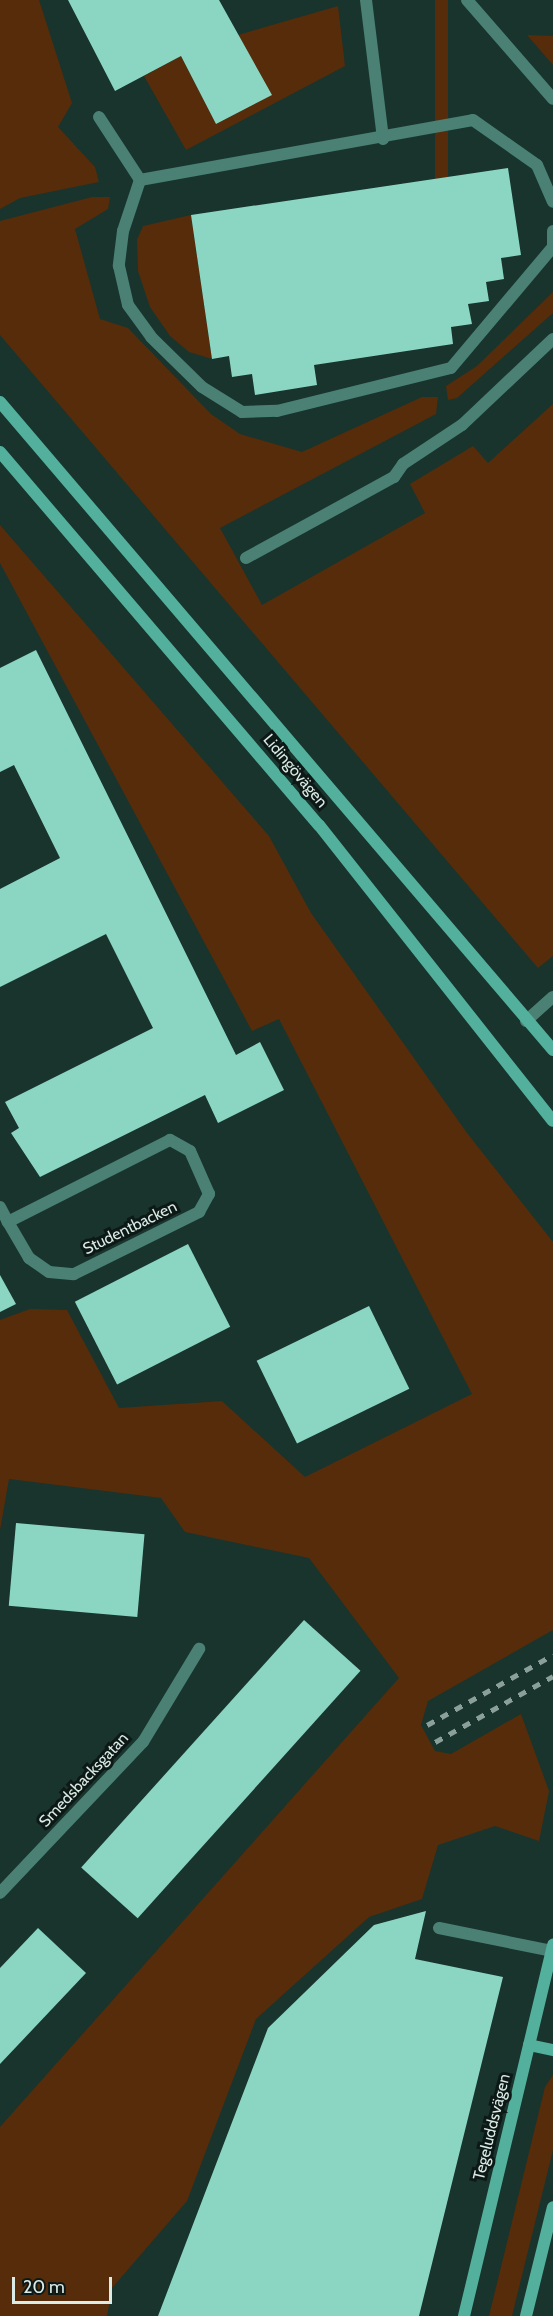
<!DOCTYPE html>
<meta charset="utf-8">
<style>
body{margin:0}
#map{position:relative;width:553px;height:2316px;overflow:hidden;background:#18342d;font-family:Cabin,sans-serif}
div>[style]{position:absolute}
[style*='--x']{left:calc(var(--x)*1px);top:calc(var(--y)*1px);width:calc(var(--w)*1px);rotate:calc(var(--a)*1deg)}
.green>*{inset:0;background:#562c0b;transform-origin:0 0}
.building>*{inset:0;background:#8bd6c3;transform-origin:0 0}
.service>*{height:12px;margin:-6px;padding:0 6px;transform-origin:6px;border-radius:6px;background:#4a8174}
.minor>*{height:12px;margin:-6px;padding:0 6px;transform-origin:6px;border-radius:6px;background:#4a8174}
.secondary>*{height:12px;margin:-6px;padding:0 6px;transform-origin:6px;border-radius:6px;background:#53b09c}
.rail>*{height:4.5px;margin-top:-2.25px;transform-origin:0;background:repeating-linear-gradient(90deg,#8a9f99 0 8px,transparent 0 16px)}
span{translate:-50% -50%;white-space:nowrap;text-align:center;line-height:1.15;-webkit-text-stroke:6px #0d1916;paint-order:stroke}
.street-label{font-size:16px;color:#dbebe6}
.scale{position:absolute;left:12px;top:2277px;width:100px;height:27px;box-sizing:border-box;border:3px solid #dbebe6;border-top:0;padding-left:8px;font-size:18px;line-height:21px;white-space:nowrap;color:#dbebe6;-webkit-text-stroke:4px #0d1916;paint-order:stroke}
</style>
<div id="map">
<div class="green">
<i style="clip-path:polygon(0 0,39px 0,72px 103px,58px 127px,95px 167px,99px 182px,20px 198px,0 209px)"></i>
<i style="left:435px;top:0;width:13px;height:180px"></i>
<i style="clip-path:polygon(338px 6px,345px 66px,186px 150px,144px 76px,181px 56px,216px 124px,271px 95px,238px 35px)"></i>
<i style="clip-path:polygon(527px 35px,553px 36px,553px 65px)"></i>
<i style="clip-path:polygon(92px 197px,110px 197px,108px 209px,75px 229px,100px 319px,128px 328px,211px 414px,240px 434px,302px 452px,422px 397px,438px 397px,436px 414px,220px 528px,262px 605px,425px 513px,410px 484px,473px 446px,488px 463px,553px 404px,553px 956px,538px 968px,0 335px,0 221px)"></i>
<i style="clip-path:polygon(191px 215px,212px 359px,189px 352px,170px 336px,150px 307px,138px 271px,137px 240px,143px 226px)"></i>
<i style="clip-path:polygon(553px 292px,553px 313px,457px 398px,448px 400px,446px 386px,477px 366px)"></i>
<i style="clip-path:polygon(0 525px,269px 836px,311px 913px,467px 1133px,553px 1242px,553px 1630px,428px 1701px,421px 1725px,435px 1751px,451px 1754px,521px 1714px,549px 1791px,539px 1841px,495px 1826px,438px 1845px,422px 1899px,369px 1917px,256px 2019px,187px 2201px,112px 2288px,107px 2316px,0 2316px,0 2127px,399px 1678px,309px 1558px,185px 1532px,161px 1498px,9px 1479px,0 1530px,0 1320px,30px 1309px,67px 1310px,119px 1408px,222px 1401px,305px 1477px,472px 1394px,279px 1019px,252px 1031px,0 563px)"></i>
<i style="clip-path:polygon(553px 2075px,553px 2150px,512px 2316px,489px 2316px,545px 2087px)"></i>
</div>
<div class="building">
<i style="clip-path:polygon(68px 0,219px 0,272px 95px,216px 124px,181px 56px,115px 91px)"></i>
<i style="clip-path:polygon(508px 168px,521px 255px,501px 258px,504px 279px,486px 282px,489px 301px,468px 304px,472px 324px,451px 327px,453px 344px,314px 365px,317px 385px,255px 395px,252px 374px,232px 377px,229px 356px,212px 359px,191px 215px)"></i>
<i style="clip-path:polygon(36px 650px,236px 1055px,260px 1042px,284px 1090px,218px 1123px,205px 1095px,40px 1177px,11px 1133px,19px 1128px,5px 1102px,153px 1028px,106px 934px,0 987px,0 889px,60px 858px,14px 765px,0 772px,0 668px)"></i>
<i style="left:188px;top:1244px;width:93px;height:127px;rotate:63deg"></i>
<i style="clip-path:polygon(0 1275px,16px 1304px,0 1312px)"></i>
<i style="left:369px;top:1306px;width:92px;height:125px;rotate:64deg"></i>
<i style="left:16px;top:1523px;width:129px;height:83px;rotate:5deg"></i>
<i style="left:304px;top:1620px;width:76px;height:333px;rotate:42deg"></i>
<i style="clip-path:polygon(426px 1911px,415px 1959px,503px 1977px,419px 2316px,158px 2316px,268px 2028px,374px 1925px)"></i>
<i style="clip-path:polygon(38px 1928px,86px 1973px,0 2064px,0 1968px)"></i>
</div>
<div class="service">
<i style="--x:366;--y:0;--w:140;--a:83"></i>
<i style="--x:467;--y:0;--w:131;--a:49"></i>
<i style="--x:99;--y:117;--w:75;--a:56.9"></i>
<i style="--x:140;--y:180;--w:338;--a:-10.2"></i>
<i style="--x:473;--y:120;--w:78;--a:35.1"></i>
<i style="--x:537;--y:165;--w:40;--a:66.6"></i>
<i style="--x:140;--y:180;--w:54;--a:108.4"></i>
<i style="--x:123;--y:231;--w:35;--a:97"></i>
<i style="--x:119;--y:266;--w:40;--a:77"></i>
<i style="--x:128;--y:305;--w:39;--a:54"></i>
<i style="--x:151;--y:337;--w:71;--a:44.4"></i>
<i style="--x:202;--y:387;--w:47;--a:32"></i>
<i style="--x:242;--y:412;--w:35;--a:-2"></i>
<i style="--x:277;--y:411;--w:179;--a:-13.9"></i>
<i style="--x:451;--y:368;--w:158;--a:-49.9"></i>
<i style="--x:553;--y:247;--w:16;--a:-90"></i>
<i style="--x:246;--y:558;--w:169;--a:-28.7"></i>
<i style="--x:394;--y:477;--w:16;--a:-55"></i>
<i style="--x:403;--y:464;--w:71;--a:-33.5"></i>
<i style="--x:462;--y:425;--w:125;--a:-43.4"></i>
<i style="--x:526;--y:1021;--w:36;--a:-42"></i>
<i style="--x:439;--y:1928;--w:115;--a:11.5"></i>
</div>
<div class="minor">
<i style="--x:0;--y:1207;--w:17;--a:62"></i>
<i style="--x:8;--y:1222;--w:42;--a:59.7"></i>
<i style="--x:29;--y:1258;--w:24;--a:35"></i>
<i style="--x:49;--y:1272;--w:25;--a:5"></i>
<i style="--x:74;--y:1274;--w:140;--a:-26.4"></i>
<i style="--x:199;--y:1212;--w:21;--a:-61"></i>
<i style="--x:209;--y:1194;--w:47;--a:-113.8"></i>
<i style="--x:190;--y:1151;--w:23;--a:-151"></i>
<i style="--x:170;--y:1140;--w:182;--a:153.2"></i>
<i style="--x:0;--y:1893;--w:208;--a:-46.6"></i>
<i style="--x:143;--y:1742;--w:109;--a:-58.9"></i>
</div>
<div class="secondary">
<i style="--x:0;--y:402;--w:852;--a:49.52"></i>
<i style="--x:0;--y:452;--w:491;--a:49.5"></i>
<i style="--x:319;--y:825;--w:377;--a:51.7"></i>
<i style="--x:529;--y:2045;--w:25;--a:12"></i>
<i style="--x:464;--y:2316;--w:382;--a:-76.5"></i>
<i style="--x:526;--y:2316;--w:112;--a:-76.1"></i>
</div>
<div class="rail">
<i style="--x:427;--y:1725;--w:144;--a:-29.1"></i>
<i style="--x:435;--y:1742;--w:135;--a:-29.2"></i>
</div>
<div class="street-label">
<span style="left:295px;top:771px;rotate:50deg">Lidingövägen</span>
<span style="left:130px;top:1228px;rotate:-26deg">Studentbacken</span>
<span style="left:84px;top:1780px;rotate:-47deg">Smedsbacksgatan</span>
<span style="left:492px;top:2127px;rotate:-76deg">Tegeluddsvägen</span>
</div>
<div class="scale">20 m</div>
</div>
